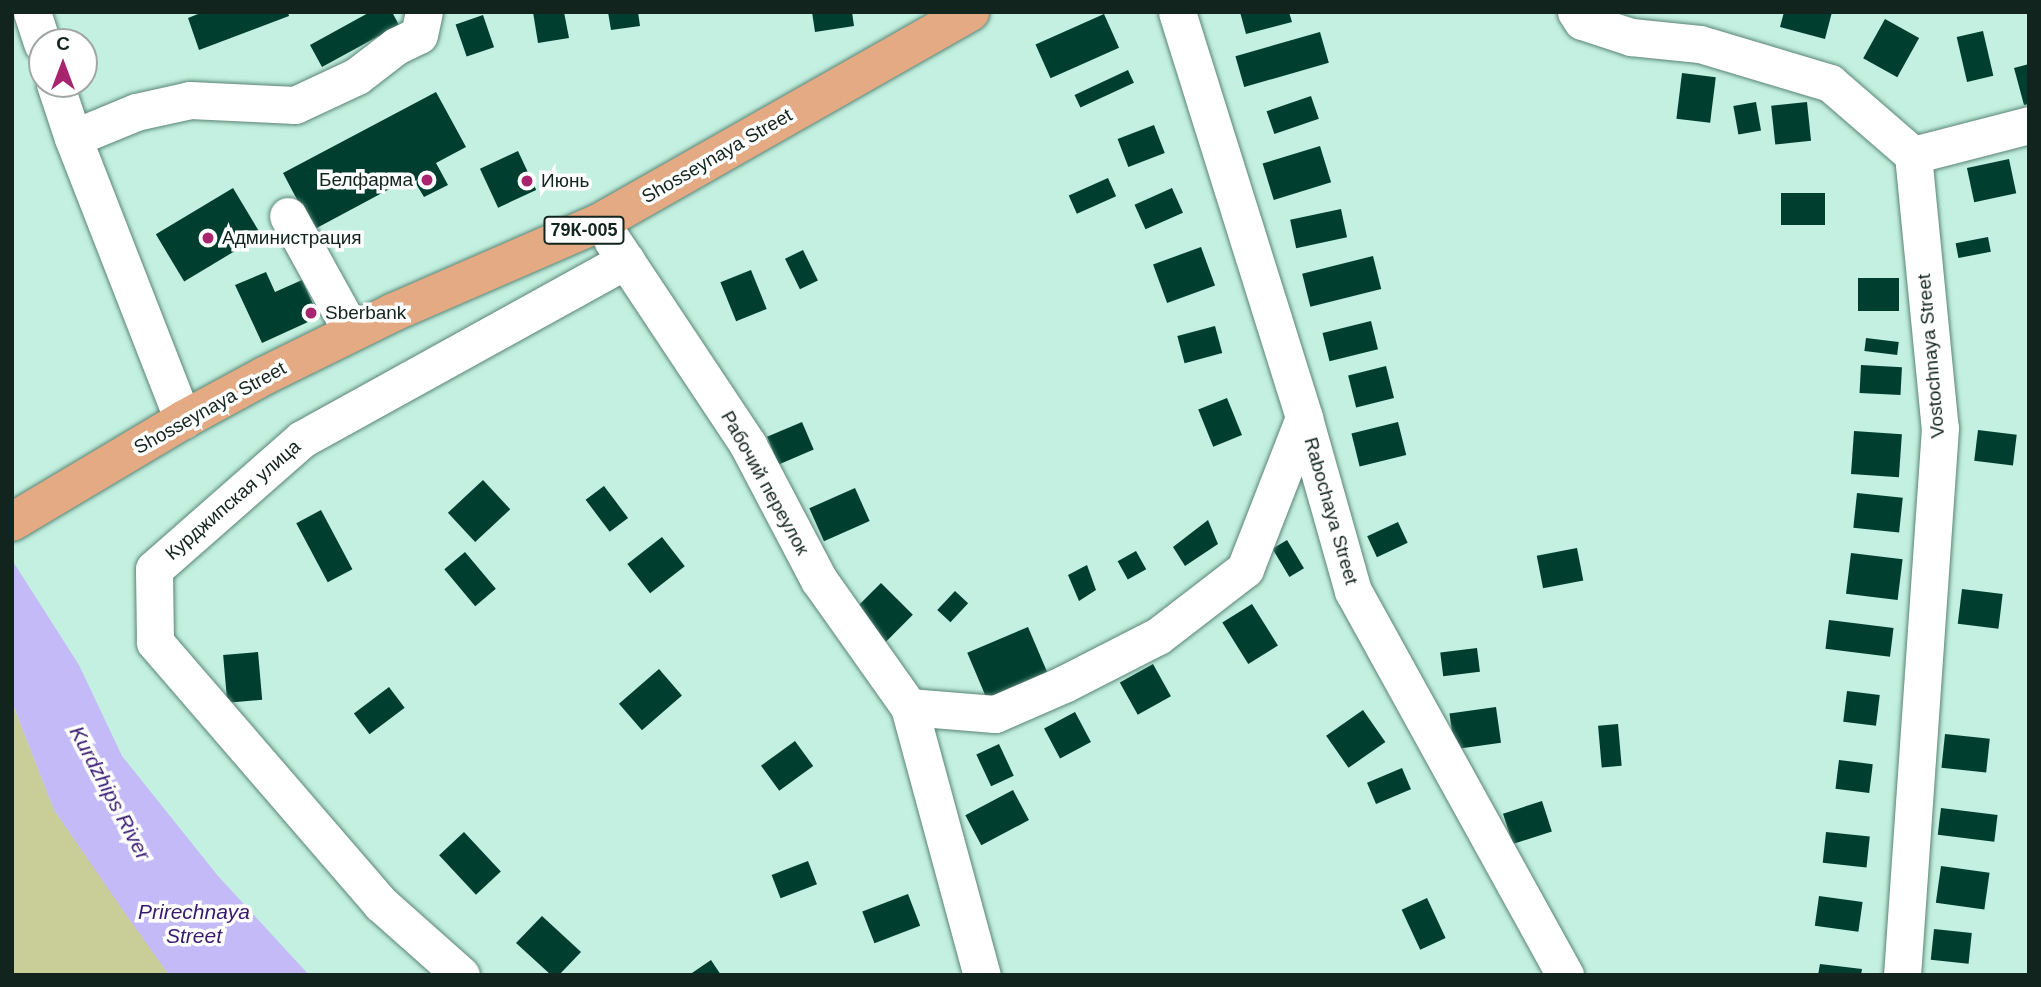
<!DOCTYPE html>
<meta charset="utf-8">
<style>
body{margin:0}
#map{position:relative;width:2041px;height:987px;overflow:hidden;background:#c3f0e0;font-family:Arial,sans-serif}
div>[style]{position:absolute}
[style*='--x']{left:calc(var(--x)*1px);top:calc(var(--y)*1px);width:calc(var(--w)*1px);rotate:calc(var(--a)*1deg)}
.green>*{inset:0;background:#c9cd97}
.water>*{inset:0;background:#c4baf7}
.building>*{inset:0;background:#003f30;transform-origin:0 0}
.roads{filter:drop-shadow(0 0 2px #5a8476) drop-shadow(0 0 2px #5a8476)}
.minor>*{height:37px;margin:-18.5px;padding:0 18.5px;transform-origin:18.5px;border-radius:18.5px;background:#fff}
.major>*{height:38px;margin:-19px;padding:0 19px;transform-origin:19px;border-radius:19px;background:#e3aa83}
.dots>*{width:19px;height:19px;translate:-50% -50%;box-sizing:border-box;border:4px solid #fff;border-radius:50%}
span{translate:-50% -50%;white-space:nowrap;text-align:center;line-height:1.15;-webkit-text-stroke:7px #fff;paint-order:stroke}
.shield-label span{padding:2px 5px;background:#fff;border:2px solid;border-radius:5px;-webkit-text-stroke-width:0}
.shield-label{font-size:18px;color:#12241e;font-weight:700}
.street-label{font-size:19px;color:#12241e}
.poi-label{font-size:19px;color:#12241e}
.right{translate:-100% -50%;text-align:right}
.left{translate:0 -50%;text-align:left}
.water-label{font-size:21px;color:#371a70;font-style:italic}
.frame{position:absolute;inset:0;border:14px solid #12241e;pointer-events:none}
.north{position:absolute;left:28px;top:28px;width:70px;height:70px;box-sizing:border-box;background:#fff;border:2px solid #a0a7a5;border-radius:50%;rotate:0deg;font-size:19px;font-weight:700;line-height:28px;text-align:center;color:#12241e}
.north::after{content:'';display:block;margin:auto;width:24px;height:32px;background:#a8246e;clip-path:polygon(50% 0,100% 100%,50% 72%,0 100%)}
</style>
<div id="map">
<div class="green">
<i style="clip-path:polygon(12px 702px,54px 810px,169px 975px,12px 975px)"></i>
</div>
<div class="water">
<i style="clip-path:polygon(12px 560px,79px 665px,122px 756px,218px 876px,309px 975px,169px 975px,122px 909px,54px 810px,12px 702px)"></i>
</div>
<div class="building">
<i style="clip-path:polygon(203px 12px,288px 12px,289px 16px,199px 50px,188px 18px)"></i>
<i style="clip-path:polygon(370px 12px,392px 12px,399px 25px,322px 67px,310px 45px)"></i>
<i style="clip-path:polygon(533px 12px,564px 12px,569px 38px,538px 43px)"></i>
<i style="clip-path:polygon(608px 12px,638px 12px,640px 26px,611px 30px)"></i>
<i style="clip-path:polygon(812px 12px,852px 12px,854px 26px,815px 32px)"></i>
<i style="clip-path:polygon(1240px 12px,1289px 12px,1292px 22px,1246px 34px)"></i>
<i style="clip-path:polygon(1784px 12px,1832px 12px,1825px 39px,1780px 27px)"></i>
<i style="left:1104px;top:14px;width:37px;height:75px;rotate:66deg"></i>
<i style="left:483px;top:15px;width:34px;height:29px;rotate:71deg"></i>
<i style="left:1885px;top:19px;width:39px;height:45px;rotate:29deg"></i>
<i style="left:1983px;top:31px;width:46px;height:27px;rotate:77deg"></i>
<i style="left:1320px;top:32px;width:32px;height:88px;rotate:74deg"></i>
<i style="clip-path:polygon(2029px 64px,2029px 104px,2024px 105px,2014px 68px)"></i>
<i style="left:1128px;top:70px;width:14px;height:59px;rotate:65deg"></i>
<i style="left:1682px;top:73px;width:34px;height:46px;rotate:7deg"></i>
<i style="clip-path:polygon(436px 92px,466px 147px,436px 163px,448px 185px,424px 197px,412px 177px,313px 230px,283px 173px)"></i>
<i style="left:1311px;top:96px;width:24px;height:47px;rotate:71deg"></i>
<i style="left:1756px;top:102px;width:29px;height:23px;rotate:80deg"></i>
<i style="left:1807px;top:102px;width:39px;height:36px;rotate:84deg"></i>
<i style="left:1154px;top:125px;width:30px;height:39px;rotate:69deg"></i>
<i style="left:1320px;top:146px;width:38px;height:60px;rotate:73deg"></i>
<i style="left:518px;top:151px;width:43px;height:42px;rotate:65deg"></i>
<i style="left:2009px;top:159px;width:35px;height:43px;rotate:78deg"></i>
<i style="left:1108px;top:178px;width:20px;height:43px;rotate:66deg"></i>
<i style="left:233px;top:188px;width:55px;height:90px;rotate:59deg"></i>
<i style="left:1172px;top:188px;width:27px;height:41px;rotate:66deg"></i>
<i style="left:1781px;top:193px;width:44px;height:32px"></i>
<i style="left:1341px;top:209px;width:29px;height:52px;rotate:78deg"></i>
<i style="left:1988px;top:237px;width:15px;height:33px;rotate:79deg"></i>
<i style="left:1201px;top:247px;width:41px;height:51px;rotate:70deg"></i>
<i style="left:803px;top:250px;width:34px;height:20px;rotate:64deg"></i>
<i style="left:1373px;top:256px;width:34px;height:73px;rotate:76deg"></i>
<i style="left:751px;top:270px;width:42px;height:33px;rotate:68deg"></i>
<i style="clip-path:polygon(266px 272px,275px 292px,302px 280px,319px 317px,262px 343px,235px 285px)"></i>
<i style="left:1899px;top:278px;width:33px;height:41px;rotate:90deg"></i>
<i style="left:1371px;top:321px;width:29px;height:50px;rotate:76deg"></i>
<i style="left:1215px;top:326px;width:28px;height:39px;rotate:75deg"></i>
<i style="left:1866px;top:338px;width:33px;height:13px;rotate:7deg"></i>
<i style="left:1861px;top:365px;width:41px;height:28px;rotate:3deg"></i>
<i style="left:1386px;top:366px;width:33px;height:39px;rotate:76deg"></i>
<i style="left:1227px;top:398px;width:40px;height:31px;rotate:68deg"></i>
<i style="left:802px;top:422px;width:30px;height:38px;rotate:67deg"></i>
<i style="left:1398px;top:422px;width:34px;height:48px;rotate:76deg"></i>
<i style="left:1978px;top:430px;width:39px;height:31px;rotate:7deg"></i>
<i style="left:1854px;top:431px;width:48px;height:43px;rotate:4deg"></i>
<i style="left:483px;top:480px;width:40px;height:48px;rotate:47deg"></i>
<i style="left:604px;top:486px;width:40px;height:23px;rotate:53deg"></i>
<i style="left:855px;top:488px;width:36px;height:50px;rotate:66deg"></i>
<i style="left:1857px;top:493px;width:46px;height:35px;rotate:6deg"></i>
<i style="left:321px;top:510px;width:67px;height:28px;rotate:62deg"></i>
<i style="clip-path:polygon(1208px 520px,1218px 544px,1185px 566px,1173px 547px)"></i>
<i style="left:1398px;top:522px;width:23px;height:34px;rotate:65deg"></i>
<i style="left:662px;top:537px;width:37px;height:44px;rotate:52deg"></i>
<i style="left:1287px;top:540px;width:33px;height:17px;rotate:59deg"></i>
<i style="left:1577px;top:548px;width:33px;height:41px;rotate:79deg"></i>
<i style="left:1136px;top:551px;width:21px;height:21px;rotate:61deg"></i>
<i style="left:465px;top:552px;width:48px;height:27px;rotate:50deg"></i>
<i style="left:1851px;top:553px;width:52px;height:41px;rotate:7deg"></i>
<i style="clip-path:polygon(1087px 565px,1096px 590px,1079px 601px,1068px 575px)"></i>
<i style="left:881px;top:583px;width:45px;height:38px;rotate:45deg"></i>
<i style="left:1962px;top:589px;width:41px;height:35px;rotate:7deg"></i>
<i style="left:955px;top:591px;width:18px;height:26px;rotate:43deg"></i>
<i style="left:1252px;top:604px;width:49px;height:35px;rotate:58deg"></i>
<i style="left:1829px;top:620px;width:65px;height:29px;rotate:7deg"></i>
<i style="left:1028px;top:627px;width:52px;height:66px;rotate:67deg"></i>
<i style="left:1477px;top:648px;width:24px;height:37px;rotate:83deg"></i>
<i style="left:258px;top:652px;width:48px;height:35px;rotate:85deg"></i>
<i style="left:1153px;top:664px;width:37px;height:38px;rotate:61deg"></i>
<i style="left:659px;top:669px;width:35px;height:53px;rotate:49deg"></i>
<i style="left:389px;top:687px;width:26px;height:44px;rotate:53deg"></i>
<i style="left:1847px;top:691px;width:33px;height:31px;rotate:7deg"></i>
<i style="left:1496px;top:707px;width:36px;height:47px;rotate:82deg"></i>
<i style="left:1363px;top:710px;width:39px;height:45px;rotate:55deg"></i>
<i style="left:1075px;top:712px;width:34px;height:35px;rotate:62deg"></i>
<i style="left:1618px;top:724px;width:42px;height:20px;rotate:85deg"></i>
<i style="left:1945px;top:734px;width:45px;height:34px;rotate:6deg"></i>
<i style="left:795px;top:741px;width:31px;height:42px;rotate:54deg"></i>
<i style="left:999px;top:744px;width:35px;height:25px;rotate:65deg"></i>
<i style="left:1839px;top:760px;width:34px;height:29px;rotate:7deg"></i>
<i style="left:1402px;top:768px;width:23px;height:38px;rotate:67deg"></i>
<i style="left:1013px;top:790px;width:34px;height:54px;rotate:62deg"></i>
<i style="left:1542px;top:801px;width:32px;height:41px;rotate:72deg"></i>
<i style="left:1941px;top:808px;width:57px;height:27px;rotate:7deg"></i>
<i style="left:464px;top:832px;width:54px;height:34px;rotate:47deg"></i>
<i style="left:1826px;top:832px;width:44px;height:31px;rotate:6deg"></i>
<i style="left:808px;top:861px;width:25px;height:39px;rotate:69deg"></i>
<i style="left:1941px;top:866px;width:49px;height:37px;rotate:8deg"></i>
<i style="left:908px;top:894px;width:34px;height:49px;rotate:69deg"></i>
<i style="left:1819px;top:896px;width:44px;height:30px;rotate:8deg"></i>
<i style="left:1427px;top:898px;width:44px;height:28px;rotate:65deg"></i>
<i style="clip-path:polygon(542px 916px,581px 952px,559px 975px,551px 975px,516px 943px)"></i>
<i style="left:1934px;top:929px;width:38px;height:31px;rotate:6deg"></i>
<i style="clip-path:polygon(711px 960px,721px 975px,689px 975px)"></i>
<i style="clip-path:polygon(1820px 964px,1862px 969px,1861px 975px,1818px 975px)"></i>
</div>
<div class="roads">
<div class="minor">
<i style="--x:32;--y:12;--w:33;--a:72"></i>
<i style="--x:1177;--y:12;--w:425;--a:72.6"></i>
<i style="--x:1304;--y:418;--w:180;--a:74.2"></i>
<i style="--x:1353;--y:591;--w:439;--a:61.1"></i>
<i style="--x:1576;--y:12;--w:11;--a:56"></i>
<i style="--x:1582;--y:21;--w:52;--a:18.1"></i>
<i style="--x:1631;--y:37;--w:69;--a:5.8"></i>
<i style="--x:1700;--y:44;--w:136;--a:16.7"></i>
<i style="--x:1830;--y:83;--w:110;--a:40.9"></i>
<i style="--x:1913;--y:155;--w:274;--a:84.4"></i>
<i style="--x:1940;--y:428;--w:548;--a:93.97"></i>
<i style="--x:55;--y:84;--w:57;--a:71.6"></i>
<i style="--x:73;--y:138;--w:303;--a:68.7"></i>
<i style="--x:73;--y:138;--w:68;--a:-22.4"></i>
<i style="--x:136;--y:112;--w:55;--a:-12.5"></i>
<i style="--x:190;--y:100;--w:105;--a:2.7"></i>
<i style="--x:295;--y:105;--w:68;--a:-25.1"></i>
<i style="--x:357;--y:76;--w:49;--a:-37.6"></i>
<i style="--x:396;--y:46;--w:25;--a:-26"></i>
<i style="--x:419;--y:35;--w:24;--a:-78"></i>
<i style="--x:1913;--y:155;--w:120;--a:-14.5"></i>
<i style="--x:288;--y:216;--w:132;--a:61.1"></i>
<i style="--x:612;--y:240;--w:246;--a:56.4"></i>
<i style="--x:748;--y:445;--w:153;--a:62.3"></i>
<i style="--x:819;--y:580;--w:156;--a:54.7"></i>
<i style="--x:909;--y:707;--w:278;--a:74.8"></i>
<i style="--x:909;--y:707;--w:86;--a:4.7"></i>
<i style="--x:995;--y:714;--w:75;--a:-23.5"></i>
<i style="--x:1064;--y:684;--w:106;--a:-27.1"></i>
<i style="--x:1158;--y:636;--w:110;--a:-37.6"></i>
<i style="--x:1245;--y:569;--w:162;--a:-68.7"></i>
<i style="--x:461;--y:975;--w:107;--a:-138.4"></i>
<i style="--x:381;--y:904;--w:346;--a:-130.8"></i>
<i style="--x:155;--y:642;--w:73;--a:-90.8"></i>
<i style="--x:154;--y:569;--w:197;--a:-41.3"></i>
<i style="--x:302;--y:439;--w:370;--a:-28.9"></i>
</div>
<div class="major">
<i style="--x:12;--y:522;--w:199;--a:-30.8"></i>
<i style="--x:183;--y:420;--w:92;--a:-28.5"></i>
<i style="--x:264;--y:376;--w:145;--a:-26.2"></i>
<i style="--x:394;--y:312;--w:223;--a:-23.5"></i>
<i style="--x:599;--y:223;--w:427;--a:-29.6"></i>
</div>
</div>
<div class="dots">
<i style="left:427px;top:180px;background:#a8246e"></i>
<i style="left:527px;top:181px;background:#a8246e"></i>
<i style="left:208px;top:238px;background:#a8246e"></i>
<i style="left:311px;top:313px;background:#a8246e"></i>
</div>
<div class="shield-label">
<span style="left:584px;top:230px">79К-005</span>
</div>
<div class="street-label">
<span style="left:717px;top:156px;rotate:-30deg">Shosseynaya Street</span>
<span style="left:1931px;top:356px;rotate:-95deg">Vostochnaya Street</span>
<span style="left:210px;top:408px;rotate:-29deg">Shosseynaya Street</span>
<span style="left:765px;top:483px;rotate:61deg">Рабочий переулок</span>
<span style="left:233px;top:500px;rotate:-41deg">Курджипская улица</span>
<span style="left:1331px;top:511px;rotate:74deg">Rabochaya Street</span>
</div>
<div class="poi-label">
<span class="right" style="left:413px;top:180px">Белфарма</span>
<span class="left" style="left:541px;top:181px">Июнь</span>
<span class="left" style="left:222px;top:238px">Администрация</span>
<span class="left" style="left:325px;top:313px">Sberbank</span>
</div>
<div class="water-label">
<span style="left:110px;top:793px;rotate:62deg">Kurdzhips River</span>
<span style="left:194px;top:924px">Prirechnaya<br>Street</span>
</div>
<div class="frame"></div>
<div class="north">С</div>
</div>
